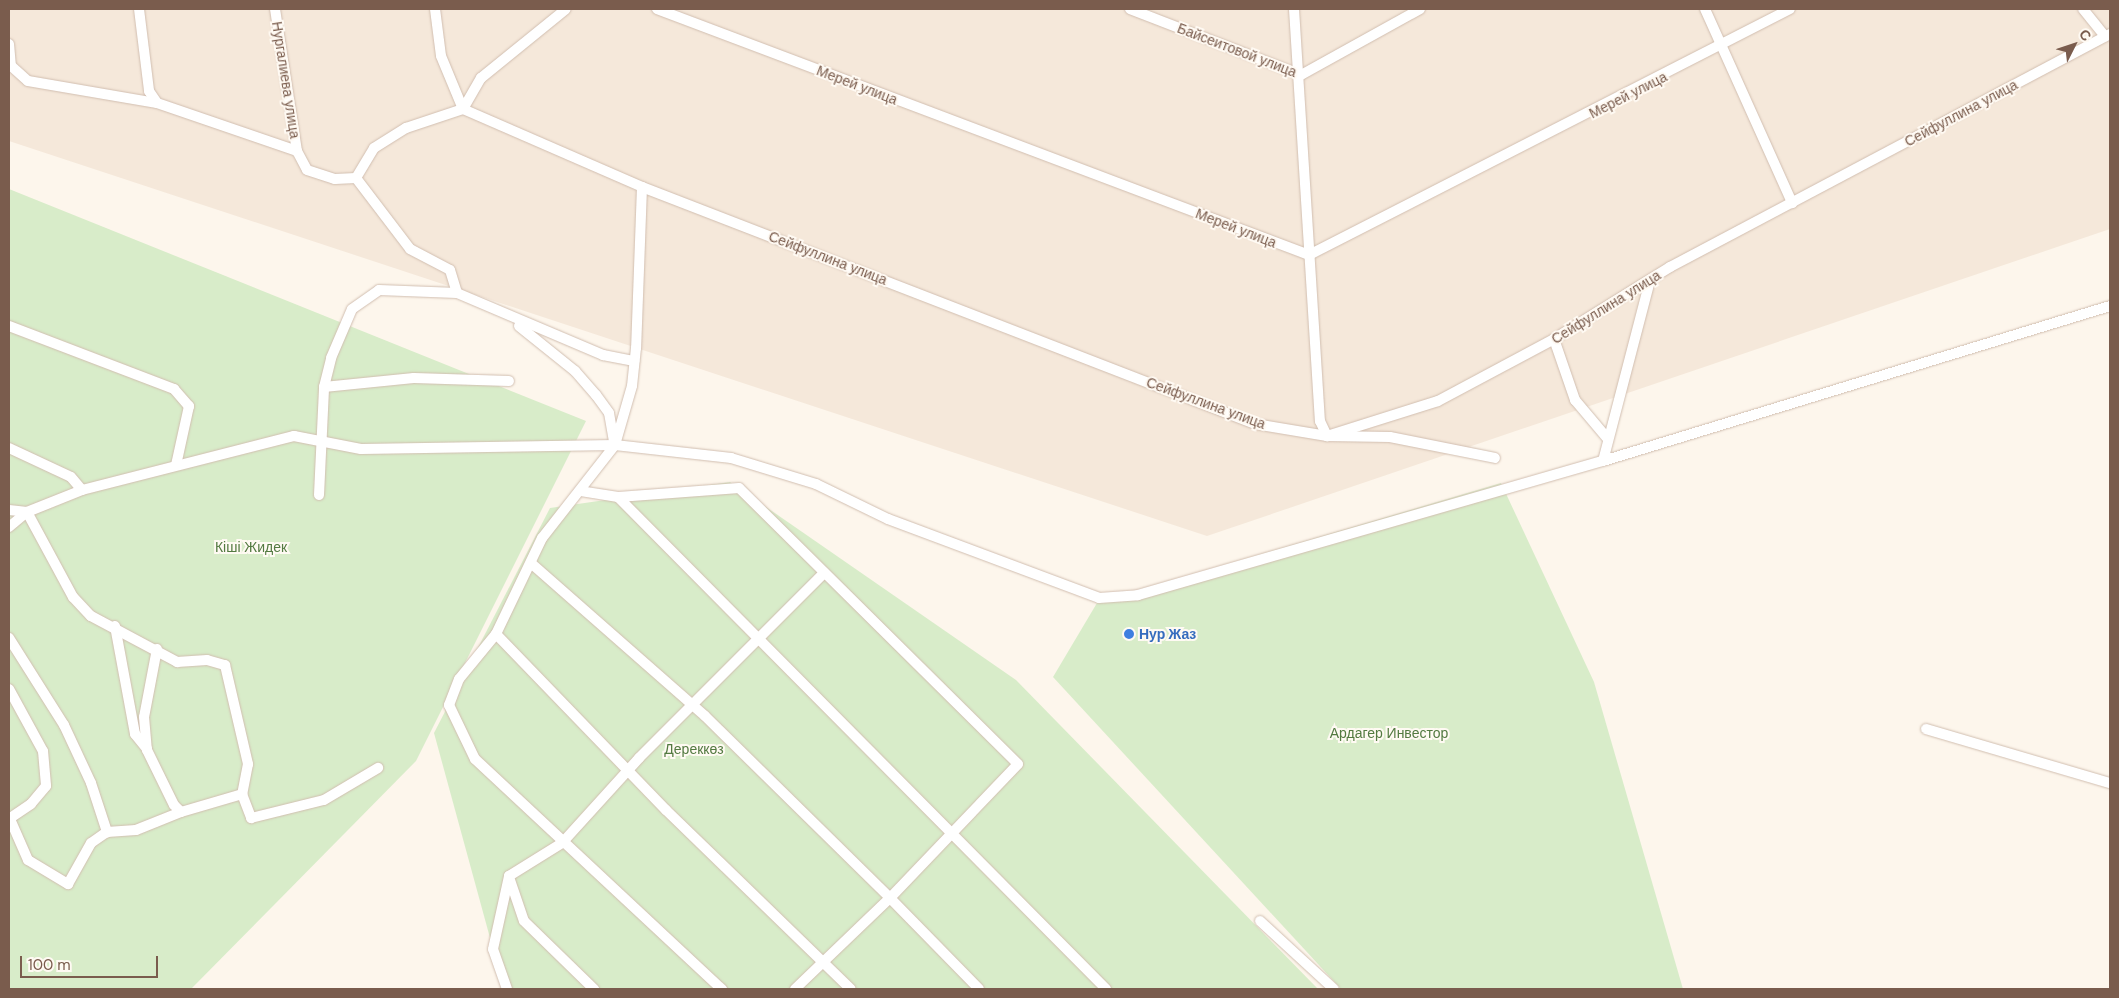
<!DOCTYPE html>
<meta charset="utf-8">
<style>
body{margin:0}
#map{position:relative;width:2119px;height:998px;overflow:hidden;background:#fdf6ec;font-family:"DM Sans",sans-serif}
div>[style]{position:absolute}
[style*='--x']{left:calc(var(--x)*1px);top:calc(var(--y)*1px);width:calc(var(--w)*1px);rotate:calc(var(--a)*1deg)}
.residential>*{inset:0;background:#f5e8da}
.green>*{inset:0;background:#d8ecc9}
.roads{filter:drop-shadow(0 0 1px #d1beb0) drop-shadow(0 0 1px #d1beb0)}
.minor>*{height:10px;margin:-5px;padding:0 5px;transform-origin:5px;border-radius:5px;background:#fff}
.dots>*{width:14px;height:14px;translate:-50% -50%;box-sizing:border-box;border:2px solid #fffaf3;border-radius:50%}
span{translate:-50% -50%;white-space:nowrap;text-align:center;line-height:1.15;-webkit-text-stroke:4px #fffaf3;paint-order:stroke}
.street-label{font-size:14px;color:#7a5c4d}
.park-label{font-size:14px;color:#537a41}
.shop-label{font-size:14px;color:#366cbe;font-weight:700}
.left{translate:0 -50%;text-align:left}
.frame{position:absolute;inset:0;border:10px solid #7a5c4d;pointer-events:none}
.north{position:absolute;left:2049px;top:20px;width:50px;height:50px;-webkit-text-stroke:4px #fffaf3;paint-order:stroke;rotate:49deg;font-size:14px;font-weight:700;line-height:20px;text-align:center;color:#7a5c4d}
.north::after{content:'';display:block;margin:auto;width:18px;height:22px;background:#7a5c4d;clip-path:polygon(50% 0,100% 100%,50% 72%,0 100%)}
.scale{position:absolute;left:20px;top:956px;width:138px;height:22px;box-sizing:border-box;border:2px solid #7a5c4d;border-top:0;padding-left:6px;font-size:15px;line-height:18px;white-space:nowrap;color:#7a5c4d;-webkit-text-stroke:4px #fffaf3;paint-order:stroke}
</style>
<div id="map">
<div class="residential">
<i style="clip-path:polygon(9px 9px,2110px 9px,2110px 229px,1207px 536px,9px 141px)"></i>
</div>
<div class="green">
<i style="clip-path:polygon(9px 189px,586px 421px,416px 761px,191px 989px,9px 989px)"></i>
<i style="clip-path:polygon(730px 482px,1016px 680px,1318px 989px,504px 989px,434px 733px,550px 508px)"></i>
<i style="clip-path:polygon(1501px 483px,1594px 682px,1683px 989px,1341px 989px,1053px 677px,1097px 603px)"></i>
</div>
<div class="roads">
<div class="minor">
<i style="--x:139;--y:9;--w:83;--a:83"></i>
<i style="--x:149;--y:91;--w:14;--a:56"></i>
<i style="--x:275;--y:9;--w:144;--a:81.2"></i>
<i style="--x:435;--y:9;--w:47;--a:82.7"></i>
<i style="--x:441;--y:56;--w:57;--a:67.5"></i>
<i style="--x:463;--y:109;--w:36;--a:-60"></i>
<i style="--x:481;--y:78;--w:109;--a:-39.1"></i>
<i style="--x:657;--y:9;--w:697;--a:20.67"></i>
<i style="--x:1309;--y:255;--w:540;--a:-27.09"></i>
<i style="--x:1130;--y:9;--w:183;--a:21.1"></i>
<i style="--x:1301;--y:75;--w:136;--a:-29"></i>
<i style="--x:1294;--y:9;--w:413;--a:86.4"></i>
<i style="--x:1320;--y:421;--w:17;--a:65"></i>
<i style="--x:1327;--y:436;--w:63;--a:0.9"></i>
<i style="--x:1390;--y:437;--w:107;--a:11.3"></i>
<i style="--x:1705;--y:9;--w:213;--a:65.8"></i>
<i style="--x:2083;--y:9;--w:35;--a:51"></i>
<i style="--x:9;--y:44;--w:21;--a:85"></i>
<i style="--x:9;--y:64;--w:25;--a:42"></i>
<i style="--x:28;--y:81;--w:131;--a:9.7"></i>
<i style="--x:157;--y:103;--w:148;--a:18.9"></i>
<i style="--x:297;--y:151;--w:21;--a:62"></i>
<i style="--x:307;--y:170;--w:29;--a:18"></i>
<i style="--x:335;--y:179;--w:21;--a:-3"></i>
<i style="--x:356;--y:178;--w:89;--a:52.7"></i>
<i style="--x:410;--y:249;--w:45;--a:27.7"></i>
<i style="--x:450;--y:270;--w:24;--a:73"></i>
<i style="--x:356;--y:178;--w:35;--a:-59"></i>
<i style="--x:374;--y:148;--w:38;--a:-32"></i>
<i style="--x:406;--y:128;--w:60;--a:-18.4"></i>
<i style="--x:463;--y:109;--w:195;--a:23.5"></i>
<i style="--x:642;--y:187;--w:657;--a:21.14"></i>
<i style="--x:1255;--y:424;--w:73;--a:9.5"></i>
<i style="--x:1327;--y:436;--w:116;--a:-17.5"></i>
<i style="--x:1438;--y:401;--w:132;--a:-28.1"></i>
<i style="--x:1554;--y:339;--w:137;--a:-31.8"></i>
<i style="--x:1670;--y:267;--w:498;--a:-27.9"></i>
<i style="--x:642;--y:187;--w:161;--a:92.1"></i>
<i style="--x:636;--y:348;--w:38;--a:96"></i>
<i style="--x:632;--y:386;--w:61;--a:106.1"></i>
<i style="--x:615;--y:445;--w:118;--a:128.1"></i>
<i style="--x:542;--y:538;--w:106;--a:115.6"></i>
<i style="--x:496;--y:634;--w:58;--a:129.4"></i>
<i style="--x:459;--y:679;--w:28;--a:111"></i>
<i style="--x:449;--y:705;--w:60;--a:64.3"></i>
<i style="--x:475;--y:759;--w:338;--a:43"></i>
<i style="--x:9;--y:326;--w:177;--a:20.9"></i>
<i style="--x:174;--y:389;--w:23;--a:49"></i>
<i style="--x:189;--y:406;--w:60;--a:102.4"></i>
<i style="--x:519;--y:326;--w:72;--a:38.8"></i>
<i style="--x:575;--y:371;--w:32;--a:49"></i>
<i style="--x:596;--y:395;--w:22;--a:54"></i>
<i style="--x:609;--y:413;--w:29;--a:80"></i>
<i style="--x:1554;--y:339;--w:65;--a:71"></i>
<i style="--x:1575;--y:400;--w:51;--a:49.8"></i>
<i style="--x:324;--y:387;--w:90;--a:-5.7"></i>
<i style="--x:414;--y:378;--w:95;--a:1.8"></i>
<i style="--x:9;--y:448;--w:68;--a:25.1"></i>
<i style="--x:71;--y:477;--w:17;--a:50"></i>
<i style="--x:1603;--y:461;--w:187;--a:-75.4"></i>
<i style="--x:319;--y:495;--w:108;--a:-87.3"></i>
<i style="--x:324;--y:387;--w:30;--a:-76"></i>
<i style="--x:331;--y:358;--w:53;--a:-66.8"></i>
<i style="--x:352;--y:309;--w:33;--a:-35"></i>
<i style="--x:379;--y:290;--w:78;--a:2.2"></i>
<i style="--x:457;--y:293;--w:159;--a:23"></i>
<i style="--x:603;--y:355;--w:32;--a:11"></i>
<i style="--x:618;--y:497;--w:693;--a:45.23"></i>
<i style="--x:9;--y:510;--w:18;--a:6"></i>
<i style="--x:27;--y:512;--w:97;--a:61.6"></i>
<i style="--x:73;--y:597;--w:26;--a:47"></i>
<i style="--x:91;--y:616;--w:98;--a:28.1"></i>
<i style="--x:177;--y:662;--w:30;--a:-4"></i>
<i style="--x:207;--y:660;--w:19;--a:16"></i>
<i style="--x:225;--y:665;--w:102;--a:76.9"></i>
<i style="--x:248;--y:764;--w:31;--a:101"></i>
<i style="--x:242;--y:794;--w:26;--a:69"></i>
<i style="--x:251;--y:818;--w:75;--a:-13.9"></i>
<i style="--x:324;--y:800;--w:63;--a:-30.7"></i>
<i style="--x:9;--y:527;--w:23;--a:-40"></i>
<i style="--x:27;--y:512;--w:59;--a:-21.8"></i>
<i style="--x:82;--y:490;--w:219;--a:-14.3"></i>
<i style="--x:294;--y:436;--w:68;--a:11"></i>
<i style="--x:361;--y:449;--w:254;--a:-0.9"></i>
<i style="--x:615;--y:445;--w:117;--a:6.4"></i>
<i style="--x:731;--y:458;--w:89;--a:17"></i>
<i style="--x:816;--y:484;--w:80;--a:25.9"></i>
<i style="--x:888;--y:519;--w:225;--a:20.5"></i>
<i style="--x:1099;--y:598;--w:39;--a:-4"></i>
<i style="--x:1138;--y:595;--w:484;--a:-16.1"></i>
<i style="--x:1603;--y:461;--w:530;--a:-17"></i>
<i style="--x:532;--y:564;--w:230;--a:41.3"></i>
<i style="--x:705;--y:716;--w:260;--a:44.5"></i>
<i style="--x:890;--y:898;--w:185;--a:-46.3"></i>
<i style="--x:1018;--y:764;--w:392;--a:-135.3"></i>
<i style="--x:739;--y:488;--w:121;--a:175.7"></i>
<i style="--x:618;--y:497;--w:36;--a:-171"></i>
<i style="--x:115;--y:626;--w:110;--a:79.5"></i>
<i style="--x:135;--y:734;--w:19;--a:51"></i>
<i style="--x:496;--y:634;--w:245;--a:46"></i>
<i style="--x:666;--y:810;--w:257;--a:44.1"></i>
<i style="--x:9;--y:638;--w:103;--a:57.7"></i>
<i style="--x:64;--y:725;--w:64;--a:65"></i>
<i style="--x:91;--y:783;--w:52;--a:71.9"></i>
<i style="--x:157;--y:649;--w:69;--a:100.8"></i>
<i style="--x:144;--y:717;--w:33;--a:85"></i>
<i style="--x:147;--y:750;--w:61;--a:63.9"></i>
<i style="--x:174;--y:805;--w:10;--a:45"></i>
<i style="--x:181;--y:812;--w:64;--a:-16.4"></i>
<i style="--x:9;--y:689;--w:71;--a:61.3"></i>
<i style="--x:43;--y:751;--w:35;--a:85"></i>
<i style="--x:46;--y:786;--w:23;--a:130"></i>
<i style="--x:31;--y:804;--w:27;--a:146"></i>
<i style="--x:1926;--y:729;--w:192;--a:16.4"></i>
<i style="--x:10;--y:819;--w:45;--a:66.3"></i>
<i style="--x:28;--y:860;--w:47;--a:31"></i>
<i style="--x:68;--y:884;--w:47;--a:-60.7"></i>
<i style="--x:91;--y:843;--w:19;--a:-35"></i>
<i style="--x:107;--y:832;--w:29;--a:-4"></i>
<i style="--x:136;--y:830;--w:48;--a:-21.8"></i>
<i style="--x:509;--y:877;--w:46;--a:71.2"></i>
<i style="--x:524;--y:921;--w:98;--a:44.2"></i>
<i style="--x:1260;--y:921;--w:100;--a:42.6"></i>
<i style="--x:507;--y:989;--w:42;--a:-109.3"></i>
<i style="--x:493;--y:949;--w:75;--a:-77.6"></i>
<i style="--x:509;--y:876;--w:62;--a:-31.9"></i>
<i style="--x:562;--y:843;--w:115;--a:-47.8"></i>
<i style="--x:639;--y:758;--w:260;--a:-45"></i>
<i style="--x:795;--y:989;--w:132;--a:-43.8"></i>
<i style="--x:890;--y:898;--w:127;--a:45.6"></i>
</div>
</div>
<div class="dots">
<i style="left:1129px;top:634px;background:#3f7fe0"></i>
</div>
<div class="street-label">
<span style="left:1237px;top:50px;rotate:21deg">Байсеитовой улица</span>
<span style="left:286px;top:80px;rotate:81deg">Нургалиева улица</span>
<span style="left:857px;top:85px;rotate:21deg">Мерей улица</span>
<span style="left:1628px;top:95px;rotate:-27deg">Мерей улица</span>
<span style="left:1961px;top:113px;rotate:-28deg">Сейфуллина улица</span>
<span style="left:1236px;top:228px;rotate:21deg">Мерей улица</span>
<span style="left:828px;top:258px;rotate:21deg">Сейфуллина улица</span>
<span style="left:1606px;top:307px;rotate:-32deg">Сейфуллина улица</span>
<span style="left:1206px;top:403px;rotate:20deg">Сейфуллина улица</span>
</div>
<div class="park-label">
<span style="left:251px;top:547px">Кіші Жидек</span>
<span style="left:1389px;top:733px">Ардагер Инвестор</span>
<span style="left:694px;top:749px">Дереккөз</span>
</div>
<div class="shop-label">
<span class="left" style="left:1139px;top:634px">Нур Жаз</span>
</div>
<div class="frame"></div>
<div class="north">С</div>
<div class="scale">100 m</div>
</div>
